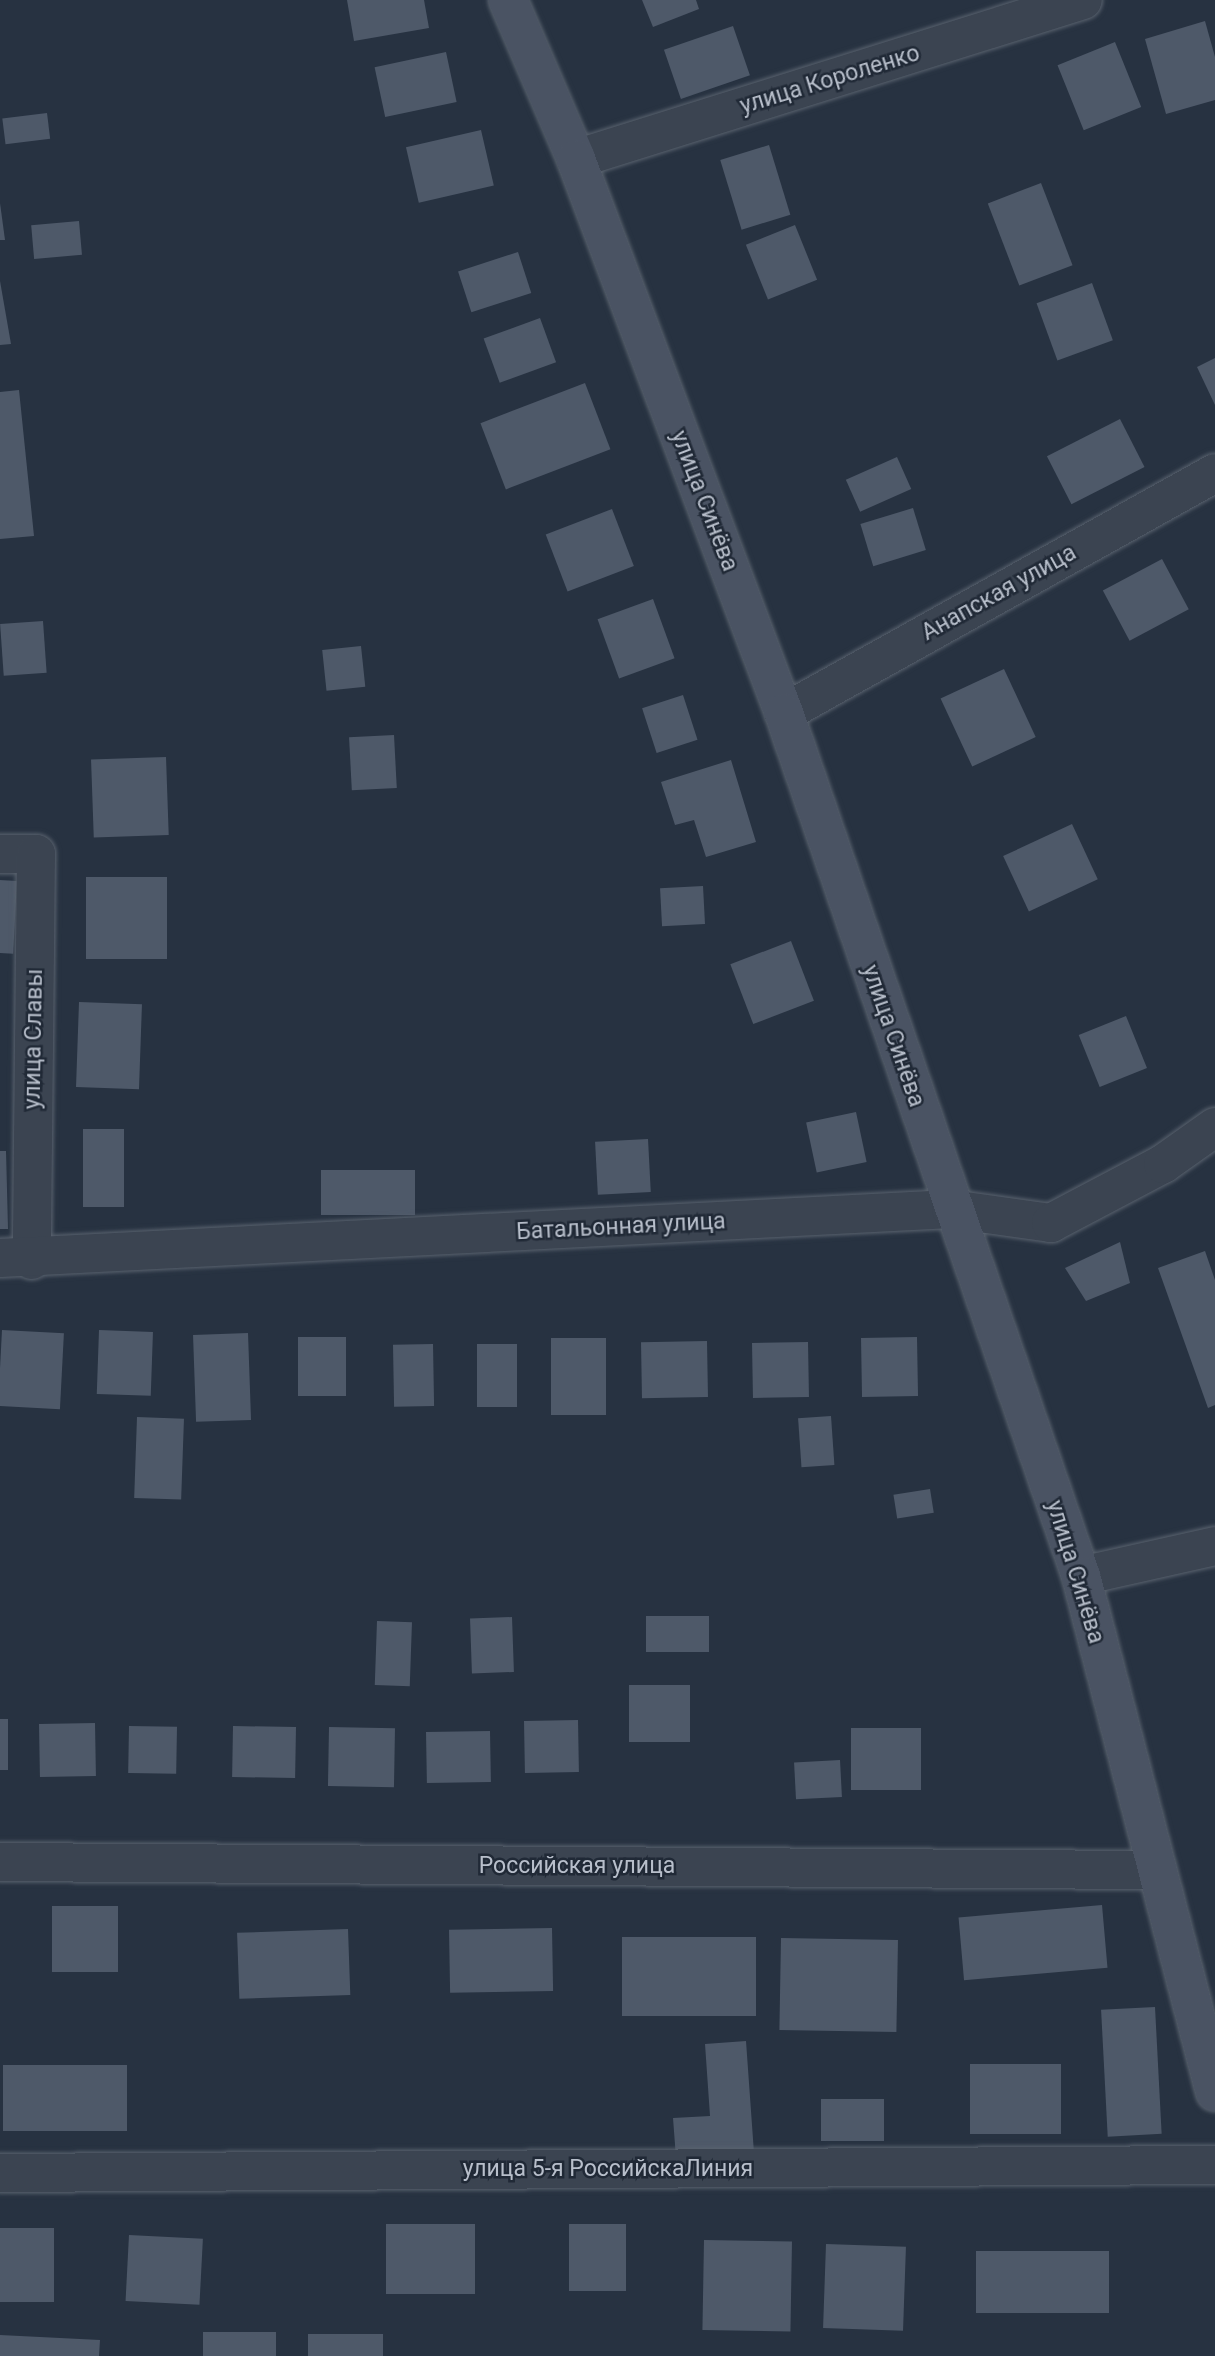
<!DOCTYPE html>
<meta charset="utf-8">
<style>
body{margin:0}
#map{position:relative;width:1215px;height:2356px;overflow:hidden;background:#273241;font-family:Roboto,sans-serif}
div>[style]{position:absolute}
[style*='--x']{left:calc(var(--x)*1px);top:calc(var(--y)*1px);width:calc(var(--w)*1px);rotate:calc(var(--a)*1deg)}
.building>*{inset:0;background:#4e5969;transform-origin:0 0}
.roads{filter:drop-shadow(0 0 2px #59626e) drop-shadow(0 0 2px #59626e)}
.street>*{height:38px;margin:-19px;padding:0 19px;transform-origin:19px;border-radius:19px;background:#3b4451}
.secondary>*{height:38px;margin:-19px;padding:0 19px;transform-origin:19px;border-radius:19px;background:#4a5363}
span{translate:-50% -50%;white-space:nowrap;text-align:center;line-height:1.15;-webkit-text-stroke:5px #202936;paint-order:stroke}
.street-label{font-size:23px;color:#b8bfcb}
</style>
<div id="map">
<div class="building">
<i style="clip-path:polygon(347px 0,424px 0,429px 28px,354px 41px)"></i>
<i style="clip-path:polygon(642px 0,696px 0,699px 9px,653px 27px)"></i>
<i style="clip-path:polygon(1205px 21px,1215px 57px,1215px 100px,1166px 114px,1145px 39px)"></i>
<i style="left:733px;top:26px;width:52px;height:73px;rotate:71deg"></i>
<i style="left:1115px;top:42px;width:70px;height:62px;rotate:68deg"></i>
<i style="left:446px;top:52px;width:51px;height:73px;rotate:78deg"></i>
<i style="left:47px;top:113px;width:26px;height:45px;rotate:83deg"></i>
<i style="left:481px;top:130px;width:57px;height:77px;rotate:77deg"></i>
<i style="left:769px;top:145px;width:73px;height:51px;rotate:73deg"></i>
<i style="left:1041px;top:183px;width:88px;height:57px;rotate:69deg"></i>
<i style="clip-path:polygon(0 203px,5px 240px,0 240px)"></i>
<i style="left:79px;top:221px;width:34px;height:48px;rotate:85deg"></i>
<i style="left:795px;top:225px;width:59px;height:53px;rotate:68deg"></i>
<i style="left:518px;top:252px;width:43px;height:63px;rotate:72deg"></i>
<i style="clip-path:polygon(0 281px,11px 344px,0 345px)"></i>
<i style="left:1092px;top:283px;width:61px;height:59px;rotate:70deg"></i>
<i style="left:540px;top:318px;width:47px;height:60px;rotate:70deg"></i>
<i style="clip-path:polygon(1215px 358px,1215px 405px,1197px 367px)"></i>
<i style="left:585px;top:383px;width:71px;height:112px;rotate:69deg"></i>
<i style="clip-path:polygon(19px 390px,34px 536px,0 539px,0 392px)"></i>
<i style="left:1120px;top:419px;width:54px;height:82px;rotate:63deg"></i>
<i style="left:897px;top:457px;width:35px;height:56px;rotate:66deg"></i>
<i style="left:913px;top:508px;width:44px;height:55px;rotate:73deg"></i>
<i style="left:612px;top:509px;width:61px;height:71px;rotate:69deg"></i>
<i style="left:1162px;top:559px;width:57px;height:67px;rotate:62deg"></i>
<i style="left:653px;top:599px;width:63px;height:59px;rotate:70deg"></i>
<i style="left:43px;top:621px;width:52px;height:43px;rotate:86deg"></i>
<i style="left:361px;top:646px;width:41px;height:39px;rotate:84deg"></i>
<i style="left:1004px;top:669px;width:75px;height:70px;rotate:65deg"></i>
<i style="left:683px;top:695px;width:47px;height:43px;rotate:72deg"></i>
<i style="left:394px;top:735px;width:53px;height:45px;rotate:87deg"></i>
<i style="left:166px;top:757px;width:78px;height:75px;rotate:88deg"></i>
<i style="clip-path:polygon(731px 760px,756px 842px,706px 857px,694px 820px,675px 825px,661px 782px)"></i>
<i style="left:1072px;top:824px;width:61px;height:76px;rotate:65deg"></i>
<i style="left:86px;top:877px;width:81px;height:82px"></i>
<i style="left:0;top:880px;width:17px;height:73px;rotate:3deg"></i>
<i style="left:703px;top:886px;width:38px;height:43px;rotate:87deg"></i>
<i style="left:791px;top:941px;width:64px;height:65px;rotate:69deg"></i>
<i style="left:79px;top:1002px;width:63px;height:85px;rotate:2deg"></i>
<i style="left:1126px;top:1016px;width:56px;height:51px;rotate:68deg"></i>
<i style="left:856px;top:1112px;width:51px;height:51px;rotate:78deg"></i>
<i style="left:83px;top:1129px;width:41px;height:78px"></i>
<i style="left:648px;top:1139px;width:53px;height:53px;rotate:87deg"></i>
<i style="clip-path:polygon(0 1151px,6px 1151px,8px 1229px,0 1229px)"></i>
<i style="left:321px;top:1170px;width:94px;height:45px"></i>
<i style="clip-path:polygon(1120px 1242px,1130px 1283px,1086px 1301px,1065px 1268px)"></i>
<i style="clip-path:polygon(1205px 1251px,1215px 1280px,1215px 1405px,1208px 1408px,1158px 1268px)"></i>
<i style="left:2px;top:1330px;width:62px;height:76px;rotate:3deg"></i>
<i style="left:99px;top:1330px;width:54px;height:64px;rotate:2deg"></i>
<i style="left:248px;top:1333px;width:87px;height:55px;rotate:88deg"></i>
<i style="left:298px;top:1337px;width:48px;height:59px"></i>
<i style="left:917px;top:1337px;width:59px;height:56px;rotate:89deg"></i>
<i style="left:551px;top:1338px;width:55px;height:77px"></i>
<i style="left:707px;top:1341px;width:56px;height:66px;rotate:89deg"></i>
<i style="left:808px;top:1342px;width:55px;height:56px;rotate:89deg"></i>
<i style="left:433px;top:1344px;width:62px;height:40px;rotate:89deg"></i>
<i style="left:477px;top:1344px;width:40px;height:63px"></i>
<i style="left:831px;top:1416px;width:49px;height:33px;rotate:86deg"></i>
<i style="left:137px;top:1417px;width:47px;height:81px;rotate:2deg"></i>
<i style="left:930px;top:1489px;width:24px;height:37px;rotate:81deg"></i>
<i style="left:709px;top:1616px;width:36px;height:63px;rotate:90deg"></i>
<i style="left:512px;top:1617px;width:55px;height:42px;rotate:88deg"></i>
<i style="left:377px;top:1621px;width:35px;height:64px;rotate:2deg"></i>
<i style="left:629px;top:1685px;width:61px;height:57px"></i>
<i style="left:0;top:1719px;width:8px;height:51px"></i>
<i style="left:578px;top:1720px;width:52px;height:54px;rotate:89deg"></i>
<i style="left:95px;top:1723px;width:53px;height:56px;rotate:89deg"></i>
<i style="left:129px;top:1726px;width:48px;height:47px;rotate:1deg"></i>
<i style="left:233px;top:1726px;width:63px;height:51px;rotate:1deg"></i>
<i style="left:329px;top:1727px;width:66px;height:59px;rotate:1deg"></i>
<i style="left:851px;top:1728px;width:70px;height:62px"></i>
<i style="left:490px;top:1731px;width:51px;height:64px;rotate:89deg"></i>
<i style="left:840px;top:1760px;width:37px;height:46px;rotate:87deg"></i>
<i style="left:1102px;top:1905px;width:63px;height:144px;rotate:85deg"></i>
<i style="left:52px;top:1906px;width:66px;height:66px"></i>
<i style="left:552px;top:1928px;width:63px;height:103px;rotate:89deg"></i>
<i style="left:348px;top:1929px;width:66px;height:111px;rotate:88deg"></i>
<i style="left:622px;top:1937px;width:134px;height:79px"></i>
<i style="left:781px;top:1938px;width:117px;height:92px;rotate:1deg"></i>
<i style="left:1155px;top:2007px;width:127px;height:54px;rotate:87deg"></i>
<i style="clip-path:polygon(746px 2041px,754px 2153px,676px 2158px,673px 2118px,710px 2116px,705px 2044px)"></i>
<i style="left:1061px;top:2064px;width:70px;height:91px;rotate:90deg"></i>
<i style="left:3px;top:2065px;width:124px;height:66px"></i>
<i style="left:821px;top:2099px;width:63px;height:42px"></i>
<i style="left:386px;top:2224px;width:89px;height:70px"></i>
<i style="left:626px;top:2224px;width:67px;height:57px;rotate:90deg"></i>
<i style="left:0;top:2228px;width:54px;height:74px"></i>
<i style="left:129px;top:2235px;width:74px;height:66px;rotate:3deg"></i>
<i style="left:704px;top:2240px;width:88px;height:90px;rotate:1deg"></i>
<i style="left:826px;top:2244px;width:80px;height:84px;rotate:2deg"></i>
<i style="left:976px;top:2251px;width:133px;height:62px"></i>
<i style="left:203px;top:2332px;width:73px;height:24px"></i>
<i style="left:308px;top:2334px;width:75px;height:22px"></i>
<i style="clip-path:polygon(0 2335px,100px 2340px,99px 2356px,0 2356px)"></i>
</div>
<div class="roads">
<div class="street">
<i style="--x:576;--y:159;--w:531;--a:-17.41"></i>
<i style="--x:784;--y:713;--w:493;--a:-29.1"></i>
<i style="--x:0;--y:854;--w:36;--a:0"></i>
<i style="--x:36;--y:854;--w:406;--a:90.6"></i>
<i style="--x:0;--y:1258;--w:952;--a:-2.95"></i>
<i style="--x:951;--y:1209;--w:101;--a:8"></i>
<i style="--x:1051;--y:1223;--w:127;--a:-27.8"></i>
<i style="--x:1163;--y:1164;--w:64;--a:-35.4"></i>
<i style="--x:1081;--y:1576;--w:137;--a:-12.6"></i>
<i style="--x:0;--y:1862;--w:1154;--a:0.4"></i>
<i style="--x:0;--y:2173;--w:1215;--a:-0.38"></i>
</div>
<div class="secondary">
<i style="--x:508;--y:0;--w:173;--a:66.8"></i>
<i style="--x:576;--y:159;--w:592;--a:69.42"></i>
<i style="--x:784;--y:713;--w:913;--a:71.01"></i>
<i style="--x:1081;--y:1576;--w:533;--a:75.44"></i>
</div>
</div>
<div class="street-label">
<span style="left:830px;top:80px;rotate:-17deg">улица Короленко</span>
<span style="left:704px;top:501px;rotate:69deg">улица Синёва</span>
<span style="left:999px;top:593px;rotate:-29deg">Анапская улица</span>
<span style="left:893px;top:1036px;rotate:71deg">улица Синёва</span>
<span style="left:34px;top:1039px;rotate:-89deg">улица Славы</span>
<span style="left:621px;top:1227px;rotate:-3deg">Батальонная улица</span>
<span style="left:1075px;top:1572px;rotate:73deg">улица Синёва</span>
<span style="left:577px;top:1866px">Российская улица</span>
<span style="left:608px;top:2169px">улица 5-я РоссийскаЛиния</span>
</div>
</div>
